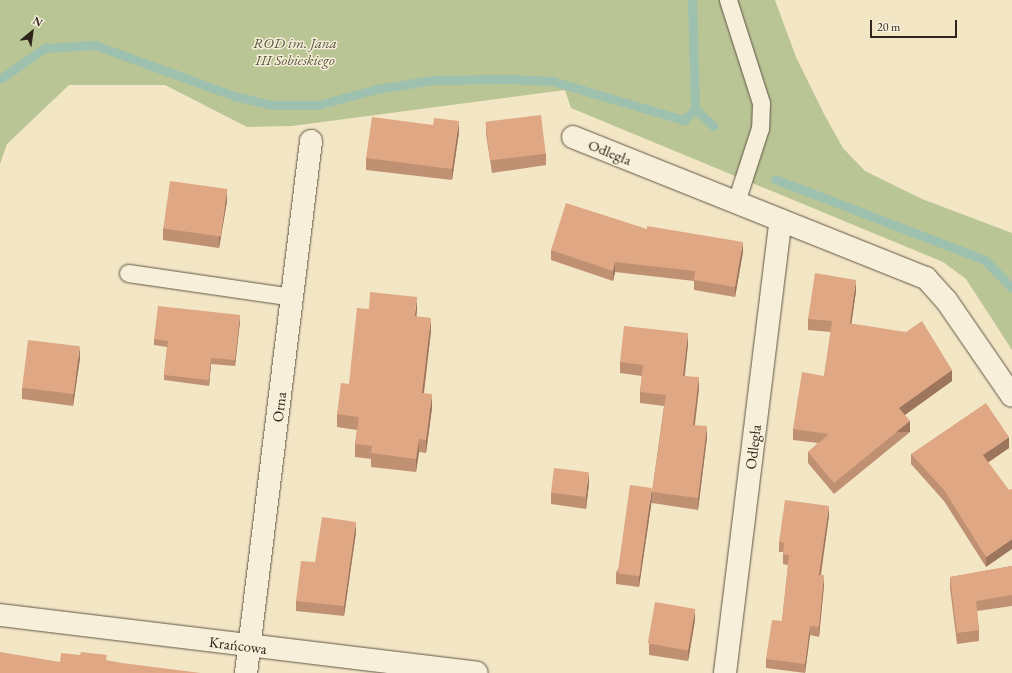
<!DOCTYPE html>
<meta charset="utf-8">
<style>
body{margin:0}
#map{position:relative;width:1012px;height:673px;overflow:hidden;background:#f3e6c5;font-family:"EB Garamond",serif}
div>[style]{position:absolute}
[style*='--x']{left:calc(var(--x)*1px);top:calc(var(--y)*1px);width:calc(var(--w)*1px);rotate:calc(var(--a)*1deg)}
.green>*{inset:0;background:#bac595}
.stream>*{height:9px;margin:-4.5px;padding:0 4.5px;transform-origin:4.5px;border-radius:4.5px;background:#9dc0af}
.roads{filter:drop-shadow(0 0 1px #605546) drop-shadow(0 0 1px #605546)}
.service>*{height:17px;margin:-8.5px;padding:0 8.5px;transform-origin:8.5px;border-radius:8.5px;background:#f7efd9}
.minor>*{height:22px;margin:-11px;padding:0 11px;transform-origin:11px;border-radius:11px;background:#f7efd9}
.wall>*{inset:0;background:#c09072}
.shaded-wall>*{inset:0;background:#9c755c;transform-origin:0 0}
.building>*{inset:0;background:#dfa784;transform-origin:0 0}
span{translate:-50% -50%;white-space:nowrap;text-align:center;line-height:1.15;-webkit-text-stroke:3px #f7efd9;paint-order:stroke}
.park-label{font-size:15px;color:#595540;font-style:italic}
.street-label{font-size:15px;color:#2f251c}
.north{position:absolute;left:12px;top:12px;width:40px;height:40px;-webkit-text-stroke:3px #f7efd9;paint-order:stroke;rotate:29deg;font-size:11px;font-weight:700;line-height:16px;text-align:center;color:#2f251c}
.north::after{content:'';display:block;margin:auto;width:14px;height:18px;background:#2f251c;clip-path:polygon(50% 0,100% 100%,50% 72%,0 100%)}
.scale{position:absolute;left:870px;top:20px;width:87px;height:18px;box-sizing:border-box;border:2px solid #2f251c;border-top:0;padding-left:5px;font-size:12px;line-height:14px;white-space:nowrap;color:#2f251c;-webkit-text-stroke:3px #f7efd9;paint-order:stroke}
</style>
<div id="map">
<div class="green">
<i style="clip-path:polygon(0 0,775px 0,796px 57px,824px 114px,843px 148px,865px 171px,922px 199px,1012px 233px,1012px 350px,966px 279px,943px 262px,571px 108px,565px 90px,292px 126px,247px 127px,165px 85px,69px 85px,7px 144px,0 164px)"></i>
</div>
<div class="stream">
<i style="--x:692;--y:0;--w:109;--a:88.4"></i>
<i style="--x:695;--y:109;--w:25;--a:43"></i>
<i style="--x:0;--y:79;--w:55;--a:-34.6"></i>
<i style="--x:45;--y:48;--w:50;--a:-3.4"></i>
<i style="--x:95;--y:45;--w:148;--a:20.1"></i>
<i style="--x:234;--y:96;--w:39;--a:13"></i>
<i style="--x:272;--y:105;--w:46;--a:0"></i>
<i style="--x:318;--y:105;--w:61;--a:-15.2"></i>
<i style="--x:377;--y:89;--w:57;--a:-9.1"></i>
<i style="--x:433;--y:80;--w:74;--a:-0.8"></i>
<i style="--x:507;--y:79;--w:45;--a:2.5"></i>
<i style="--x:552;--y:81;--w:138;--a:16.5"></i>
<i style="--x:684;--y:120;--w:16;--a:-45"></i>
<i style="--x:775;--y:179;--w:225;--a:21.1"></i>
<i style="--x:985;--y:260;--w:39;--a:46"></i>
</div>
<div class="roads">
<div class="service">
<i style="--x:728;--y:0;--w:108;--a:72.2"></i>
<i style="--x:761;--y:103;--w:25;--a:92"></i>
<i style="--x:760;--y:128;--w:78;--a:108"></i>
<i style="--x:128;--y:273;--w:166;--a:8.3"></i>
</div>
<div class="minor">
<i style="--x:573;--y:137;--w:380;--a:21.8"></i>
<i style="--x:926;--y:278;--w:30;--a:48"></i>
<i style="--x:946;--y:300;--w:116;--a:55.5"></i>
<i style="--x:0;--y:615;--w:480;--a:6.9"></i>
<i style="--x:246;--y:673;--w:536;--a:-83.03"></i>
<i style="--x:725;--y:673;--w:456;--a:-83"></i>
</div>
</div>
<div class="wall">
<i style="clip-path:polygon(486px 123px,546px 154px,546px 165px,492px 173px,486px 134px)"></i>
<i style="clip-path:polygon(459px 132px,452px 180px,366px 170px,366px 158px)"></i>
<i style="clip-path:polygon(227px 201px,219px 248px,163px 240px,163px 228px)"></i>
<i style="clip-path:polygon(647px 229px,743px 252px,735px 297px,694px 290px,694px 281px,615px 272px,613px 281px,551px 260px,551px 250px)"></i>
<i style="clip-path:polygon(856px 291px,851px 324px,952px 381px,905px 415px,910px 432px,834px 494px,808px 463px,808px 452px,818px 443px,793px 440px,793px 429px,824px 376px,831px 332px,808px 330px,808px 319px)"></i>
<i style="clip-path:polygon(369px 309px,417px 310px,416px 316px,431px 331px,424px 393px,432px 408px,426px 453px,419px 452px,416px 472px,371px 467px,371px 459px,355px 457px,355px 444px,357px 430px,337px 427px,337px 414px,349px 384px)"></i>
<i style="clip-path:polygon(240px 321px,235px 366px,211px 364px,209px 386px,164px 380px,164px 375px,167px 347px,154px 345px,154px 339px)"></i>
<i style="clip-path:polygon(688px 344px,685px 376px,699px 388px,695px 425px,707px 437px,698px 510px,652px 503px,652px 492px,664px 406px,640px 403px,640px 392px,642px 376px,620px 373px,620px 362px)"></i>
<i style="clip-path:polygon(80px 358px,73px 406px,22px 399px,22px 388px)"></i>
<i style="clip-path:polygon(1009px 448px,988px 462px,986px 567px,944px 501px,911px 464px,911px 454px)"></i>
<i style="clip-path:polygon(589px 483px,586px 509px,551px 504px,551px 493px)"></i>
<i style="clip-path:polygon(652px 499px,639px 587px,616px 584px,616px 573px)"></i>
<i style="clip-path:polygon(829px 516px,821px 575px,824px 585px,819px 637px,810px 635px,805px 673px,766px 668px,766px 659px,782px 621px,788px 565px,783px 564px,783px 552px,779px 552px,779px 542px)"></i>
<i style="clip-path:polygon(356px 532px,344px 616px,296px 611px,296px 601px,315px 562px)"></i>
<i style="clip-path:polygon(1012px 566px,1012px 606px,977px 611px,979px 630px,979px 641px,957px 644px,950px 588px,950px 577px)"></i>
<i style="clip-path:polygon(695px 620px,688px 661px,649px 655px,649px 644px)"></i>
</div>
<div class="shaded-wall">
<i style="clip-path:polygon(459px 121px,459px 132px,452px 180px,452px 169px)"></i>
<i style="clip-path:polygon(227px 189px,227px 201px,219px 248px,219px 237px)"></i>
<i style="clip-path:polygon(743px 242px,743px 252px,735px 297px,735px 287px)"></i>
<i style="clip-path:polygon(615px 262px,615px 272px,613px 281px,613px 271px)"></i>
<i style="clip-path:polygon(856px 280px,856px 291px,850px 334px,850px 323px)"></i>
<i style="clip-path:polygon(417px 297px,417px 310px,415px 329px,415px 316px)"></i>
<i style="clip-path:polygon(240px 315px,240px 321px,235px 366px,235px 360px)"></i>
<i style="clip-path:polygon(431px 318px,431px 331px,422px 406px,422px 393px)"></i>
<i style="clip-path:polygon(688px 333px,688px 344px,683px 387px,683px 376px)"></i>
<i style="clip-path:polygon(80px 346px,80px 358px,73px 406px,73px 395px)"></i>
<i style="clip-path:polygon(211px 358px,211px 364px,209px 386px,209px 380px)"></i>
<i style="clip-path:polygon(952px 370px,952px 381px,899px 419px,899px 408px)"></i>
<i style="clip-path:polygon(699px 377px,699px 388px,693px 436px,693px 425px)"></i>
<i style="clip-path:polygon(432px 394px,432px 408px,426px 453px,426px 440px)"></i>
<i style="left:910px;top:421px;width:11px;height:98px;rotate:90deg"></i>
<i style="clip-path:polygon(707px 426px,707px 437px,698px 510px,698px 498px)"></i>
<i style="clip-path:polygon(1009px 437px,1009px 448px,983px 466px,983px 455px)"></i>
<i style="clip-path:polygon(419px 439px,419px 452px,416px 472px,416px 459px)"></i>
<i style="clip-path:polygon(589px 472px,589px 483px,586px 509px,586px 497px)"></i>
<i style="clip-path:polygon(652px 488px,652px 499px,639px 587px,639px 576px)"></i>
<i style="clip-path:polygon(829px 506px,829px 516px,819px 584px,819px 575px)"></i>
<i style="clip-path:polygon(356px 522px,356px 532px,344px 616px,344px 606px)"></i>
<i style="clip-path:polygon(1012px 539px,1012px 549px,986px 567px,986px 557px)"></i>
<i style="clip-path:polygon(824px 575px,824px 585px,819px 637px,819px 627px)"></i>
<i style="clip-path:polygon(695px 609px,695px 620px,688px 661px,688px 650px)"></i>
<i style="clip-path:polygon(810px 626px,810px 635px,805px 673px,805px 664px)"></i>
</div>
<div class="building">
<i style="left:541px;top:115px;width:39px;height:56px;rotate:83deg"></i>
<i style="clip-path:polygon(372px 117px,433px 125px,434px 118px,459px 121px,452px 169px,366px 158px)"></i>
<i style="left:170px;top:181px;width:58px;height:48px;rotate:8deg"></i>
<i style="clip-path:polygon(566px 203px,647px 229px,647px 226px,743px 242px,735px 287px,694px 280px,695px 271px,615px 262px,613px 271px,551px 250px)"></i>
<i style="clip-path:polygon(815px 273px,856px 280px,850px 323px,841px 322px,906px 332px,922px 321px,952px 370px,899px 408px,910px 421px,834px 483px,808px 452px,829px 434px,793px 429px,802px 372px,824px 376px,832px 321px,808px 319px)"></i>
<i style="clip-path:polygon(370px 292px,417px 297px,415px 316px,431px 318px,422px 393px,432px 394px,426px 440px,419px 439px,416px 459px,371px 453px,372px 446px,355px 444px,359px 417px,337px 414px,341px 383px,349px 384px,357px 308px,369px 309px)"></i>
<i style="clip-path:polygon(158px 306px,240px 315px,235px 360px,211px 358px,209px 380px,164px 375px,168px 341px,154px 339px)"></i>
<i style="clip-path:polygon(624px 326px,688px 333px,683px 376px,699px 377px,693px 425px,707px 426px,698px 498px,652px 492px,666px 395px,640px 392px,643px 365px,620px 362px)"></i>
<i style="left:28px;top:340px;width:52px;height:48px;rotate:7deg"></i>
<i style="clip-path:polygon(986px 403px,1009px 437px,983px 455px,1009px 490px,1012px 489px,1012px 539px,986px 557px,944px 490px,911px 454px)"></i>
<i style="left:554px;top:468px;width:35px;height:25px;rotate:7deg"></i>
<i style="left:630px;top:485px;width:22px;height:89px;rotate:8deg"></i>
<i style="clip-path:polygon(785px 500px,829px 506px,819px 575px,824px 575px,819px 627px,810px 626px,805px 664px,766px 659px,772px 620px,782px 621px,789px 555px,783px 554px,784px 543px,779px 542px)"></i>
<i style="clip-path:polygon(322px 517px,356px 522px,344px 606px,296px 601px,301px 561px,315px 562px)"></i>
<i style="clip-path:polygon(1012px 566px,1012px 595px,976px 601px,979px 630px,957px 633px,950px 577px)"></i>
<i style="left:655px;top:602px;width:41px;height:42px;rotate:10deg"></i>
<i style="clip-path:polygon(0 652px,60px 662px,61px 653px,80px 655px,81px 652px,107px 655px,106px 660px,122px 663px,201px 673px,0 673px)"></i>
</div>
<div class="park-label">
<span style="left:295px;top:51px">ROD im. Jana<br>III Sobieskiego</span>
</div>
<div class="street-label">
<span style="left:610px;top:152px;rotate:22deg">Odległa</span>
<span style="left:279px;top:407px;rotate:-83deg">Orna</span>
<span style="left:753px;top:447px;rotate:-83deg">Odległa</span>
<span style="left:238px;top:645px;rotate:7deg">Krańcowa</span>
</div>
<div class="north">N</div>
<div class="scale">20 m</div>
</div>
